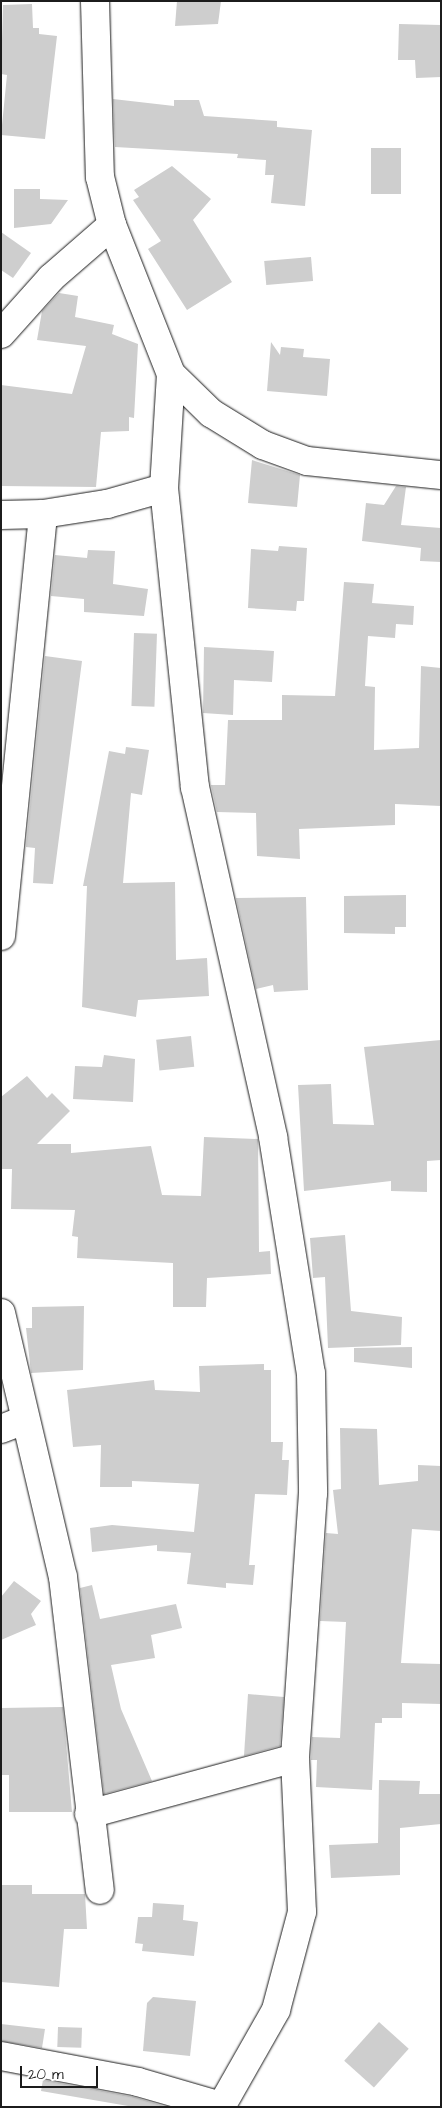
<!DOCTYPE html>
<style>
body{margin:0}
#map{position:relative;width:442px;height:2108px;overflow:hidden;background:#fff;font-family:"Architects Daughter",sans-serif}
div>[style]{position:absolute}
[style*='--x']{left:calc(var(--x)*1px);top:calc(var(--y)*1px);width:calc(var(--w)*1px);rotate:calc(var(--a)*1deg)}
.building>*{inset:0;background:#cecece;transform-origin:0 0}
.roads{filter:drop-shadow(0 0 1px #1c1c1c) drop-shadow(0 0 1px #1c1c1c)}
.minor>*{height:28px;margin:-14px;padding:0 14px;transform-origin:14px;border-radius:14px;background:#fff}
span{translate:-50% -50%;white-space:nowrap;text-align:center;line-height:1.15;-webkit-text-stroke:4px #fff;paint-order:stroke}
.frame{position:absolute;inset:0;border:2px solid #1c1c1c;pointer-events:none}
.scale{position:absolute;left:20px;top:2066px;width:78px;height:22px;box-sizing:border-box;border:2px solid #1c1c1c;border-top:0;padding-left:6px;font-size:15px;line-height:18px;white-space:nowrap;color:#1c1c1c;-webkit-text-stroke:4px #fff;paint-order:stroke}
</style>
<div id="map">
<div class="building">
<i style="clip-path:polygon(177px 1px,221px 1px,218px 24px,175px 26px)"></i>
<i style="clip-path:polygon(32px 4px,33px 28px,39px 28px,39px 34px,57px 36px,45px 139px,1px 135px,7px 75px,1px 74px,3px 5px)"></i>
<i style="clip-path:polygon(399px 24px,441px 25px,441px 77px,416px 78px,415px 60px,398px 60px)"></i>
<i style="clip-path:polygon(113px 99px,174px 106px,174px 100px,199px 100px,204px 116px,277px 121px,277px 127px,312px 130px,305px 206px,271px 203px,274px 175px,265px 175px,266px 160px,237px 158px,238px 154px,115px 147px)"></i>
<i style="left:371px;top:148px;width:30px;height:46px"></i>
<i style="clip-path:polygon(172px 166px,211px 199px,193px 220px,232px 282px,187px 310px,148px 249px,161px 241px,133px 200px,139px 197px,134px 190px)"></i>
<i style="clip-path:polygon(14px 189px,40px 189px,40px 199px,68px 200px,51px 224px,14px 228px)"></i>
<i style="clip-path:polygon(1px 232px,31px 253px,13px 278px,1px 270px)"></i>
<i style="left:311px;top:257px;width:24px;height:47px;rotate:85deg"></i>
<i style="clip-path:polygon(59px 293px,78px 296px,75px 317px,114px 325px,112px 334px,138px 344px,134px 418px,129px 417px,129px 431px,101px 432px,96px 487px,1px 486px,1px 385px,72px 394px,86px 346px,37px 340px,42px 311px)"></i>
<i style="clip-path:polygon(271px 342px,280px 355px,281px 347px,304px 349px,303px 357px,330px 359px,327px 396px,267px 391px)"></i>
<i style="clip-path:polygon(252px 460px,300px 475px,297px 507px,248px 503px)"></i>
<i style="clip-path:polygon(396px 486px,406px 487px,401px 525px,441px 528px,441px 562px,420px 561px,421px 548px,362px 541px,366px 503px,384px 505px)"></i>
<i style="clip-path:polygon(279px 546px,307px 548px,304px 601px,297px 601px,296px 611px,248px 608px,251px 549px,278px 551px)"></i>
<i style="clip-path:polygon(88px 550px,115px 551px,113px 584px,148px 589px,144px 616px,84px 612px,84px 599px,51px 596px,55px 555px,87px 558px)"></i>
<i style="clip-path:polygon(344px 582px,374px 584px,372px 603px,414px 606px,413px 625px,396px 624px,395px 638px,368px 636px,365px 686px,375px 687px,374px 750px,419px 748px,421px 666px,441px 668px,441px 806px,395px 804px,395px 825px,299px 829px,300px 859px,257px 856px,256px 813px,217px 812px,211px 785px,225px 785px,228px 720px,282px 720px,282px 695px,335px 696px)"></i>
<i style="left:134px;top:633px;width:23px;height:73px;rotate:2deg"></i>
<i style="clip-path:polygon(204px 647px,274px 651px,272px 682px,234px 680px,233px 715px,203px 713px)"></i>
<i style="clip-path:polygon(45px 656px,82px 661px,53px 884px,33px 883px,35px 848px,26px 847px)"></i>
<i style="clip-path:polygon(126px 747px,149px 750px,142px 795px,131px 793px,123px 883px,175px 882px,176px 960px,207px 958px,209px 996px,138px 1000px,136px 1017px,82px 1007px,87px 886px,83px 886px,109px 751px,125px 754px)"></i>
<i style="clip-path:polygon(406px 895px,406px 927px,395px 927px,395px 934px,344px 933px,344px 896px)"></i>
<i style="clip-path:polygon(306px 897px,308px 990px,274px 992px,273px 985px,256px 989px,236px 898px)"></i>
<i style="left:191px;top:1036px;width:31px;height:35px;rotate:84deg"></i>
<i style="clip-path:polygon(441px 1040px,441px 1160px,427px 1161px,427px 1192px,391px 1191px,391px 1181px,304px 1191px,298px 1085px,331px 1084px,333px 1124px,374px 1125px,364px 1047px)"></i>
<i style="clip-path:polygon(104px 1055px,135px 1059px,133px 1102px,73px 1099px,75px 1066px,102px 1067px)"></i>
<i style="clip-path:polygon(27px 1076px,47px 1098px,52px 1093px,70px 1111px,37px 1144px,71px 1144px,71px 1153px,151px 1146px,162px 1195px,201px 1196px,204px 1137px,258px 1139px,259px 1252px,270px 1251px,271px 1274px,207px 1278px,206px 1307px,173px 1307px,173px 1263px,77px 1258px,78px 1237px,72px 1236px,75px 1210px,11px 1209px,12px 1169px,1px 1169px,1px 1097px)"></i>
<i style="clip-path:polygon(345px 1235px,351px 1311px,402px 1317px,401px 1345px,328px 1348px,325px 1277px,313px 1278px,310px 1238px)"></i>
<i style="clip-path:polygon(84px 1306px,83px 1370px,31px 1373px,26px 1328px,32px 1328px,32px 1307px)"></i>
<i style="clip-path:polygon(412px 1347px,412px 1368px,354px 1362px,354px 1348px)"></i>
<i style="clip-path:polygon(264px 1364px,264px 1370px,271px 1370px,271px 1442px,283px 1442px,282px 1460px,289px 1460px,287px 1495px,255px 1494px,249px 1565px,255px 1565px,253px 1585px,226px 1583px,226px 1588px,187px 1584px,191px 1553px,157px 1551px,157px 1545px,92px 1552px,90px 1528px,112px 1525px,194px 1532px,199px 1484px,132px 1481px,132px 1487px,100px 1487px,101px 1445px,73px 1447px,67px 1390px,154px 1380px,155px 1390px,200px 1392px,199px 1366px)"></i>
<i style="clip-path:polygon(340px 1428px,377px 1429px,379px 1485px,418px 1481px,418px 1465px,441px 1466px,441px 1531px,412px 1529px,401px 1663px,441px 1664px,441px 1704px,402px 1703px,402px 1718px,382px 1718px,382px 1723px,375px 1723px,372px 1790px,316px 1787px,317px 1760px,311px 1760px,312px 1737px,340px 1738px,346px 1622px,320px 1621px,326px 1533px,338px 1534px,333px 1490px,341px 1489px)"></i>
<i style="clip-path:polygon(14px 1581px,41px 1601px,31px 1614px,36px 1625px,1px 1640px,1px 1597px)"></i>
<i style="clip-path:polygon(92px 1585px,100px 1619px,176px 1604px,182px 1628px,151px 1635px,155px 1658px,111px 1665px,121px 1709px,152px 1781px,104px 1794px,80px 1588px)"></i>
<i style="clip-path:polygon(248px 1694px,284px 1697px,280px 1746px,244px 1756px)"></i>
<i style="clip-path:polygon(63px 1707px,72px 1812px,9px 1812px,9px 1775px,1px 1775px,1px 1708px)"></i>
<i style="clip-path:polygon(379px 1780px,420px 1781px,419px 1794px,441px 1794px,441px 1824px,400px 1828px,400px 1875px,331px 1878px,329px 1845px,378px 1843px)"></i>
<i style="clip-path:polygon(1px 1885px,32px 1885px,32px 1894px,85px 1894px,87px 1929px,64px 1929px,59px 1987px,1px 1982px)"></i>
<i style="clip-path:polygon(153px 1903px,184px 1905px,183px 1920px,198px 1922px,194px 1956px,142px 1951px,143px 1944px,135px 1943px,138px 1917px,152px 1917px)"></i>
<i style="clip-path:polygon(153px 1997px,196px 2001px,190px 2056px,143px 2051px,147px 2003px)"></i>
<i style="left:379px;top:2022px;width:40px;height:52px;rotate:42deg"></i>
<i style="clip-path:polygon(1px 2024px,45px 2029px,42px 2048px,1px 2041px)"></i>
<i style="left:58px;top:2027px;width:24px;height:20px;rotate:2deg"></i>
<i style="clip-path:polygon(43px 2080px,134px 2097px,167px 2107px,134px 2107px,41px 2091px)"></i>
</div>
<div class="roads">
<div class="minor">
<i style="--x:95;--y:1;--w:176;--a:88.4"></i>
<i style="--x:100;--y:177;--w:49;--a:76"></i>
<i style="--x:112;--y:225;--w:160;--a:68.4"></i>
<i style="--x:171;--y:374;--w:56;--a:44.3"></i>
<i style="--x:211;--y:413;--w:61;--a:31.6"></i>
<i style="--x:263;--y:445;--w:47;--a:20"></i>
<i style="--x:307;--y:461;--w:135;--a:6"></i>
<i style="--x:1;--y:334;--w:75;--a:-48.2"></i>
<i style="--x:51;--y:278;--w:81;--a:-41"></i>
<i style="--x:171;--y:374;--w:114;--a:93.5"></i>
<i style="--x:164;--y:488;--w:301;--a:84.1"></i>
<i style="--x:195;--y:787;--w:359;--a:77.4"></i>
<i style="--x:273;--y:1137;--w:239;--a:80.9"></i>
<i style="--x:311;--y:1373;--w:120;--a:89"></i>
<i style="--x:313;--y:1493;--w:266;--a:93.9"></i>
<i style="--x:295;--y:1758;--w:154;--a:87.4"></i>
<i style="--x:302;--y:1912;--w:101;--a:104.9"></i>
<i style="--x:276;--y:2010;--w:112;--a:119.6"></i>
<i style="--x:1;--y:515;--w:42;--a:-1.4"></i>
<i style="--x:43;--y:514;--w:65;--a:-8.9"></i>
<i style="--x:107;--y:504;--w:59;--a:-15.7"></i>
<i style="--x:1;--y:936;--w:424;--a:-84.3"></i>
<i style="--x:1;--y:1313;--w:271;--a:76.8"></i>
<i style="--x:63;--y:1577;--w:315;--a:83.3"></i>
<i style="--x:1;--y:1429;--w:26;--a:-21"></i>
<i style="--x:89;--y:1814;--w:213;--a:-15.2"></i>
<i style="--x:1;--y:2056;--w:139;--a:10.7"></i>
<i style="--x:138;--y:2082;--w:86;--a:16.1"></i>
</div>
</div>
<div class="frame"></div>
<div class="scale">20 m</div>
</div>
